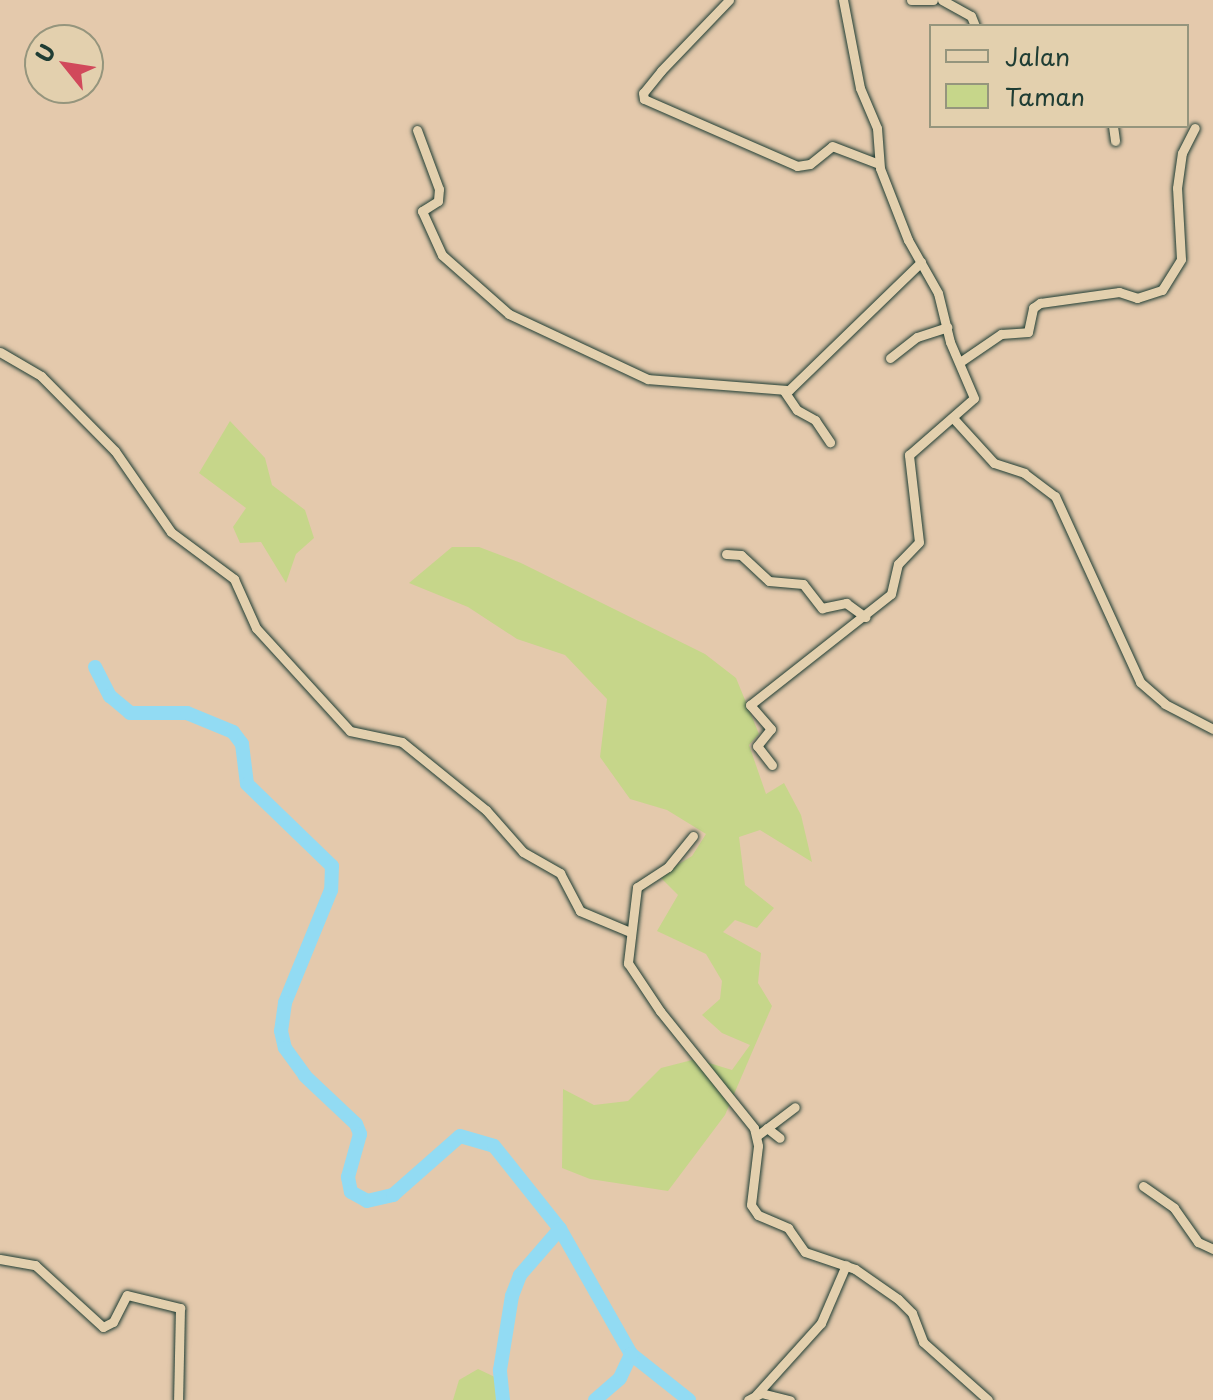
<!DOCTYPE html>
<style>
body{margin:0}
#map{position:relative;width:1213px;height:1400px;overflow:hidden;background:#e4c9ac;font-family:"Playpen Sans",sans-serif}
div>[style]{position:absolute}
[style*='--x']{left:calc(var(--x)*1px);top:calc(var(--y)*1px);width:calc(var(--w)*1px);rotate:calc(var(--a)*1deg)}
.green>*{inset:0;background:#c6d68a}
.river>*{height:14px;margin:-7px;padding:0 7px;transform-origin:7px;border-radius:7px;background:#92dbf3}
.roads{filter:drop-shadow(0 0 2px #1f3d34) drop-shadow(0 0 2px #1f3d34)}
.street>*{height:9px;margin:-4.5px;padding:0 4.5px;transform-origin:4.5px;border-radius:4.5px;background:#e3d0ae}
span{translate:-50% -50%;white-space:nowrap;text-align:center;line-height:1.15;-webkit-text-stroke:7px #e3d0ae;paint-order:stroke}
.legend{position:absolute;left:929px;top:24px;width:260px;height:104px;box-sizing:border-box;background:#e3d0ae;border:2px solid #95957d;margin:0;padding:10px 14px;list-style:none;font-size:24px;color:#1f3d34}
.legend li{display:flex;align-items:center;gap:16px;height:40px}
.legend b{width:40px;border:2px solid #95957d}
.north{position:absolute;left:24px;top:24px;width:80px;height:80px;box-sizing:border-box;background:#e3d0ae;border:2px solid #95957d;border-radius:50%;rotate:300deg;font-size:22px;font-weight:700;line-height:32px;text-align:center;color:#1f3d34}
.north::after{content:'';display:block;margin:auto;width:28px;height:36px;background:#d1495b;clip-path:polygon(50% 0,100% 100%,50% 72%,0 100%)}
</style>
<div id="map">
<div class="green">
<i style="clip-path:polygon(230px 421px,265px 458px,272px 485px,305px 510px,314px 538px,296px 554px,286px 583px,261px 542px,240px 543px,233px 527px,246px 508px,199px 473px)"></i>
<i style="clip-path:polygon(452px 547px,479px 547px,521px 563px,705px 654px,736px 678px,759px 734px,749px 745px,766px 794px,784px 783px,801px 815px,812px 862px,760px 830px,739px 837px,745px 885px,774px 908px,757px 928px,735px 920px,723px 932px,761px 953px,758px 983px,772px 1006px,725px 1115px,668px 1191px,590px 1179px,562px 1168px,563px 1089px,594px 1105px,628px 1101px,661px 1068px,696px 1059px,732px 1070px,750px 1045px,722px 1033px,702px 1015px,720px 999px,722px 981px,706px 954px,657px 931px,678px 895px,659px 876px,692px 856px,706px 834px,667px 810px,630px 799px,600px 757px,607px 699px,565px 655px,517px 639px,468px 607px,409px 583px)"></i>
<i style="clip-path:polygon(478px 1369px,497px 1378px,498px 1400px,453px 1400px,459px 1380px)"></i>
</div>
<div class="river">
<i style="--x:95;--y:667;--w:33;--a:63"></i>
<i style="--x:110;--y:696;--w:26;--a:40"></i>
<i style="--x:130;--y:713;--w:57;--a:0"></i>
<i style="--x:187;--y:713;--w:50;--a:22.4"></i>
<i style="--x:233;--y:732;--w:15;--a:53"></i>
<i style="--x:242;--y:744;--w:40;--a:82.9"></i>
<i style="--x:247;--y:784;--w:118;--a:44"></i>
<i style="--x:332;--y:866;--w:24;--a:92"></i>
<i style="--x:331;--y:890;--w:122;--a:112.2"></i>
<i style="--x:285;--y:1003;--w:28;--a:98"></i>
<i style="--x:281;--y:1031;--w:17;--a:77"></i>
<i style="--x:285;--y:1048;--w:34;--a:54"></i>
<i style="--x:305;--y:1076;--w:70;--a:43.3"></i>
<i style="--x:356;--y:1124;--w:11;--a:68"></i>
<i style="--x:360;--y:1134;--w:45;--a:105.6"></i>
<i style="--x:348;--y:1177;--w:15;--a:79"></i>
<i style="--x:351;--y:1192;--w:18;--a:29"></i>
<i style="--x:367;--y:1201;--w:27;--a:-13"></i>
<i style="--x:393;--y:1195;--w:89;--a:-41.4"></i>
<i style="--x:460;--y:1136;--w:35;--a:16"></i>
<i style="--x:494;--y:1146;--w:106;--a:51.5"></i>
<i style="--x:560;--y:1229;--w:144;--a:60.4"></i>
<i style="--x:631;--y:1354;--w:74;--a:38.4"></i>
<i style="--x:503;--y:1400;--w:30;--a:-96"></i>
<i style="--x:500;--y:1370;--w:75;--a:-80.8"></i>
<i style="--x:512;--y:1296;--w:22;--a:-69"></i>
<i style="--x:520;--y:1275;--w:61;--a:-49"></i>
<i style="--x:595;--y:1400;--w:33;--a:-41"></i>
<i style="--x:620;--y:1378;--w:26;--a:-65"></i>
</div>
<div class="roads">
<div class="street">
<i style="--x:729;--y:0;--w:98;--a:133.8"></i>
<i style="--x:661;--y:71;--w:28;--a:129"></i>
<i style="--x:643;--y:93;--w:6;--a:81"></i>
<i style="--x:644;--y:99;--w:167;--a:23.6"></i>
<i style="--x:797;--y:166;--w:13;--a:-9"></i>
<i style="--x:810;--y:164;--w:28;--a:-39"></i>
<i style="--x:832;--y:146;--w:50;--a:21"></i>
<i style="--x:911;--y:0;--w:22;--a:0"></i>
<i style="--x:942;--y:0;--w:33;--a:29"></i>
<i style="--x:971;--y:16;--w:11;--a:68"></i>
<i style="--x:1113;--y:126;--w:15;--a:82"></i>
<i style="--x:417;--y:130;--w:63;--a:69.6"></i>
<i style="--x:439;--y:189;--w:12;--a:95"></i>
<i style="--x:438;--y:201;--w:19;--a:148"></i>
<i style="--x:422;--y:211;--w:48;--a:65.6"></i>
<i style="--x:442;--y:255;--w:89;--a:41.4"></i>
<i style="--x:509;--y:314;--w:153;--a:25.1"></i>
<i style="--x:648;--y:379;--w:141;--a:4.5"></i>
<i style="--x:789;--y:390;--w:184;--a:-44.1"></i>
<i style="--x:0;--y:352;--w:48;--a:30.3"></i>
<i style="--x:41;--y:376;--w:105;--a:45.4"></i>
<i style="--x:115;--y:451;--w:98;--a:55.3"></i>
<i style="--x:171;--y:532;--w:79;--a:36.7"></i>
<i style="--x:234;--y:579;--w:54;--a:65.8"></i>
<i style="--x:256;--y:628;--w:139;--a:47.6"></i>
<i style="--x:350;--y:731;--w:53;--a:11.9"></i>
<i style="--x:402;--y:742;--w:108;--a:39"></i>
<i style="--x:486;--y:810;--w:56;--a:48.6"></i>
<i style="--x:523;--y:852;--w:43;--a:29.6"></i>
<i style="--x:560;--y:873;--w:43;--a:62.2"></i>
<i style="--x:580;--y:911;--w:54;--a:22.8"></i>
<i style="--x:890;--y:358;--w:34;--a:-38"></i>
<i style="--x:917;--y:337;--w:32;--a:-18"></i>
<i style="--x:960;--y:362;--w:50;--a:-34.3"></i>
<i style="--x:1001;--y:334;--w:27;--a:-4"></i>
<i style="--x:1028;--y:332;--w:25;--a:-78"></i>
<i style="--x:1033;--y:308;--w:9;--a:-36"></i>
<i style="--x:1040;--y:303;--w:80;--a:-7.9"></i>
<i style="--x:1119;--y:292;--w:19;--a:18"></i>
<i style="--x:1137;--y:298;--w:26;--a:-18"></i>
<i style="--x:1162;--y:290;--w:36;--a:-58"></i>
<i style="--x:1181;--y:259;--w:71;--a:-93.2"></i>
<i style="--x:1177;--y:188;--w:35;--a:-82"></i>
<i style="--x:1182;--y:153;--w:28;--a:-63"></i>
<i style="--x:784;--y:391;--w:23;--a:56"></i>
<i style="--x:797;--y:410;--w:21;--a:29"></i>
<i style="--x:815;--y:420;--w:27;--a:56"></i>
<i style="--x:953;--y:418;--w:61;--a:47.7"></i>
<i style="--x:994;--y:463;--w:32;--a:18"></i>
<i style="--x:1024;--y:473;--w:39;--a:37"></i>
<i style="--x:1055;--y:496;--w:205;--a:65.4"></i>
<i style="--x:1140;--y:682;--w:33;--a:41"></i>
<i style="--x:1165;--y:704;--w:54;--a:27.5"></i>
<i style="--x:726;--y:554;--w:15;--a:4"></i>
<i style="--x:741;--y:555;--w:38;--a:43"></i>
<i style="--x:769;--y:581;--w:34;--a:5"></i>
<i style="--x:803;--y:584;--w:31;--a:52"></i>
<i style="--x:822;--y:608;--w:25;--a:-12"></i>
<i style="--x:846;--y:603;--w:24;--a:36"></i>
<i style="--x:772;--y:765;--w:24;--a:-128"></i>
<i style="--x:757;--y:746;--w:22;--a:-51"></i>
<i style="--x:771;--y:729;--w:32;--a:-131"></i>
<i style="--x:750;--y:705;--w:179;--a:-38.2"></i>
<i style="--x:891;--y:594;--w:31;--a:-77"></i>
<i style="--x:898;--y:564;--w:30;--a:-46"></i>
<i style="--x:919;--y:542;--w:88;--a:-96.6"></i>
<i style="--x:909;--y:455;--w:86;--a:-41.2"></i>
<i style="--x:974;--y:398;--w:61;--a:-113.2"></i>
<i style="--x:950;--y:342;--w:50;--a:-103.8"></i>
<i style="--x:938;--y:293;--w:61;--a:-119.5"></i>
<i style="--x:908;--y:240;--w:77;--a:-111.3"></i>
<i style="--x:880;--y:168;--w:40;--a:-94.3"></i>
<i style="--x:877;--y:128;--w:43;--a:-113"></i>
<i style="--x:860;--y:88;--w:90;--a:-100.9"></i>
<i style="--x:693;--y:836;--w:40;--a:129"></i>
<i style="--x:668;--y:867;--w:37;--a:147"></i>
<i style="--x:637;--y:887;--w:77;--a:96.8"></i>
<i style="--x:628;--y:963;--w:58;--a:56.3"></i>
<i style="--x:660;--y:1011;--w:150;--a:51.2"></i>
<i style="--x:754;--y:1128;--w:18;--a:77"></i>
<i style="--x:758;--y:1146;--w:59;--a:96.8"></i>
<i style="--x:751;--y:1205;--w:12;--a:55"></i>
<i style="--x:758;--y:1215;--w:33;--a:23"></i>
<i style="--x:788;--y:1228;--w:29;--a:55"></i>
<i style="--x:805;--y:1252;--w:53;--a:18.8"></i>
<i style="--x:855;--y:1269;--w:52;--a:34.9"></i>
<i style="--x:898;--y:1299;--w:20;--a:45"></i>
<i style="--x:912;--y:1313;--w:31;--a:69"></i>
<i style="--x:923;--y:1342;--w:87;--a:41.7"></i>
<i style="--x:767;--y:1128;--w:16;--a:38"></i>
<i style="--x:758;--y:1135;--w:46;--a:-37.1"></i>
<i style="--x:1143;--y:1186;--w:38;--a:35"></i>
<i style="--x:1174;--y:1208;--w:42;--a:54.8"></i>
<i style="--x:1198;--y:1242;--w:17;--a:25"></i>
<i style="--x:0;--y:1259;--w:36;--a:10"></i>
<i style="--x:35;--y:1265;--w:92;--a:42.4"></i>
<i style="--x:103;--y:1327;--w:11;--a:-27"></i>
<i style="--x:113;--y:1322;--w:30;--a:-63"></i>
<i style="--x:127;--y:1295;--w:55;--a:13.8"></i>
<i style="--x:180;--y:1308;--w:92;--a:91.2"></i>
<i style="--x:756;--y:1395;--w:97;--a:-47.9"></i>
<i style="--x:821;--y:1323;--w:63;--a:-66.7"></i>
<i style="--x:748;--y:1400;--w:15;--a:-28"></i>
<i style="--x:761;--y:1393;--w:30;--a:14"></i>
</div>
</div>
<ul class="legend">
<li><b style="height:10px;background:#e3d0ae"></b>Jalan</li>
<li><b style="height:22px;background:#c6d68a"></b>Taman</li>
</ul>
<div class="north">U</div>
</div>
